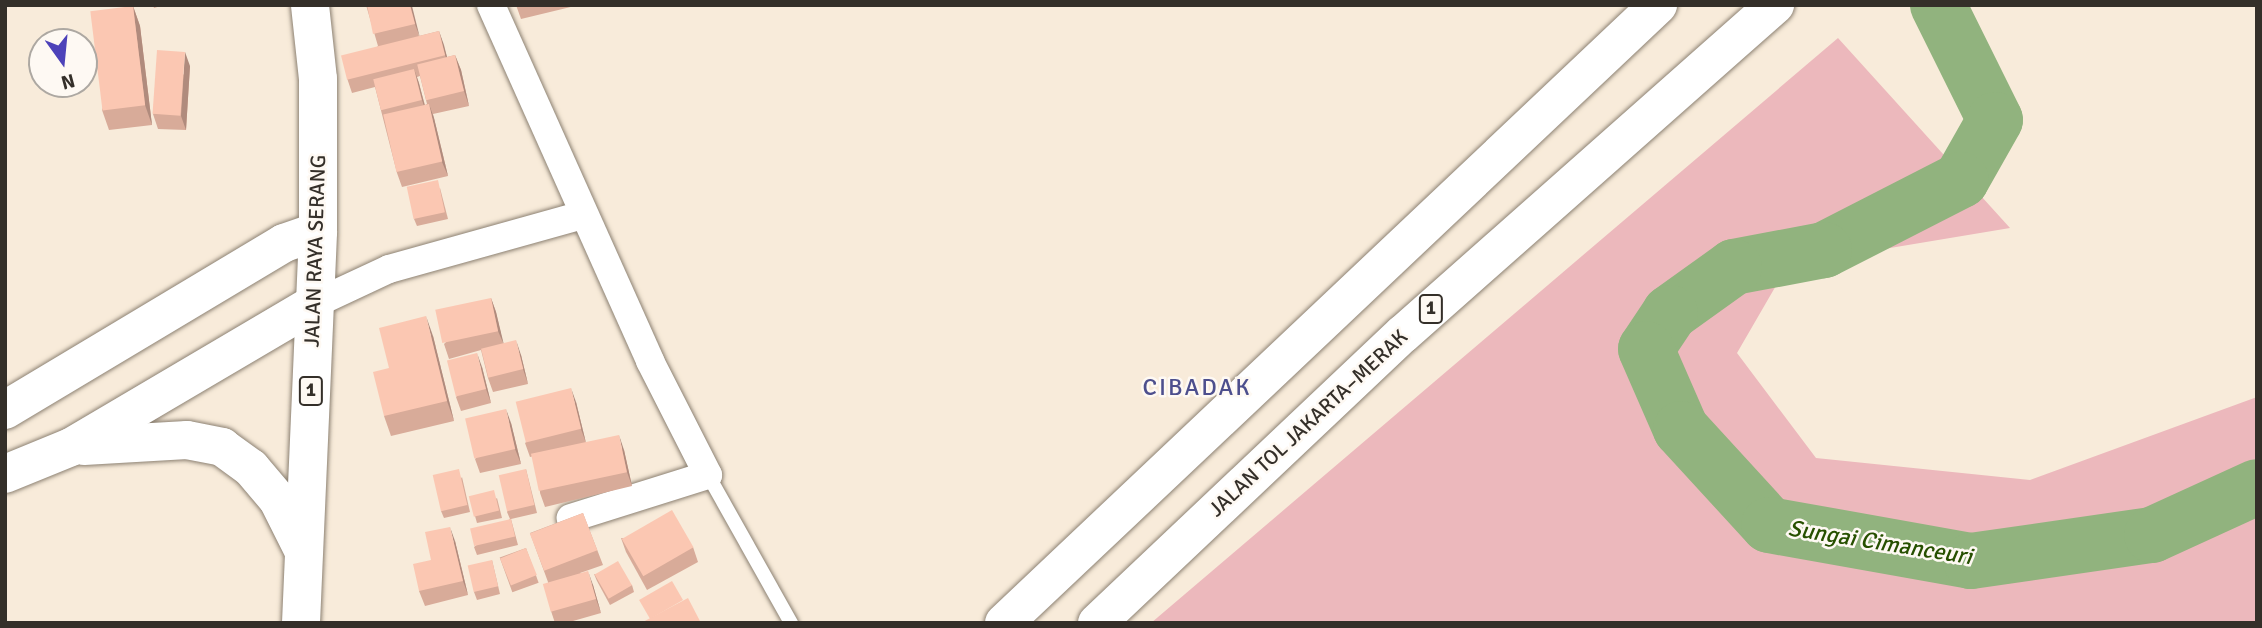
<!DOCTYPE html>
<meta charset="utf-8">
<style>
body{margin:0}
#map{position:relative;width:2262px;height:628px;overflow:hidden;background:#f8ebda;font-family:Signika,sans-serif}
div>[style]{position:absolute}
[style*='--x']{left:calc(var(--x)*1px);top:calc(var(--y)*1px);width:calc(var(--w)*1px);rotate:calc(var(--a)*1deg)}
.green>*{inset:0;background:#ecb8bc}
.river>*{height:56px;margin:-28px;padding:0 28px;transform-origin:28px;border-radius:28px;background:#91b37e}
.roads{filter:drop-shadow(0 0 2px #8c8172) drop-shadow(0 0 2px #8c8172)}
.lane>*{height:14px;margin:-7px;padding:0 7px;transform-origin:7px;border-radius:7px;background:#fff}
.street>*{height:28px;margin:-14px;padding:0 14px;transform-origin:14px;border-radius:14px;background:#fff}
.highway>*{height:38px;margin:-19px;padding:0 19px;transform-origin:19px;border-radius:19px;background:#fff}
.wall>*{inset:0;background:#d8ab99;transform-origin:0 0}
.shaded-wall>*{inset:0;background:#b08b7d}
.building>*{inset:0;background:#fbc7b2;transform-origin:0 0}
span{translate:-50% -50%;white-space:nowrap;text-align:center;line-height:1.15;-webkit-text-stroke:5px #fef9f3;paint-order:stroke}
.shield-label span{padding:2px 5px;background:#fef9f3;border:2px solid;border-radius:5px;-webkit-text-stroke-width:0}
.shield-label{font-size:19px;color:#342f29;font-weight:700}
.street-label{font-size:21px;color:#342f29}
.water-label{font-size:23px;color:#275000;font-style:italic}
.quarter-label{font-size:24px;color:#4d4f8d;letter-spacing:2px}
.frame{position:absolute;inset:0;border:7px solid #342f29;pointer-events:none}
.north{position:absolute;left:28px;top:28px;width:70px;height:70px;box-sizing:border-box;background:#fef9f3;border:2px solid #ada8a2;border-radius:50%;rotate:165deg;font-size:19px;font-weight:700;line-height:28px;text-align:center;color:#342f29}
.north::after{content:'';display:block;margin:auto;width:24px;height:32px;background:#4d42b9;clip-path:polygon(50% 0,100% 100%,50% 72%,0 100%)}
</style>
<div id="map">
<div class="green">
<i style="clip-path:polygon(1838px 38px,2010px 228px,1788px 265px,1737px 353px,1816px 458px,2030px 480px,2257px 397px,2257px 623px,1151px 623px)"></i>
</div>
<div class="river">
<i style="--x:1938;--y:5;--w:128;--a:63.6"></i>
<i style="--x:1995;--y:120;--w:69;--a:119.5"></i>
<i style="--x:1961;--y:180;--w:154;--a:152.9"></i>
<i style="--x:1824;--y:250;--w:92;--a:169.3"></i>
<i style="--x:1734;--y:267;--w:79;--a:144.3"></i>
<i style="--x:1670;--y:313;--w:43;--a:123.7"></i>
<i style="--x:1646;--y:349;--w:87;--a:66.4"></i>
<i style="--x:1681;--y:429;--w:130;--a:47.5"></i>
<i style="--x:1769;--y:525;--w:205;--a:10.1"></i>
<i style="--x:1971;--y:561;--w:183;--a:-8.2"></i>
<i style="--x:2152;--y:535;--w:115;--a:-24.6"></i>
</div>
<div class="roads">
<div class="lane">
<i style="--x:708;--y:475;--w:170;--a:60.7"></i>
</div>
<div class="street">
<i style="--x:491;--y:5;--w:390;--a:65.9"></i>
<i style="--x:650;--y:361;--w:128;--a:63"></i>
<i style="--x:708;--y:475;--w:144;--a:162.6"></i>
<i style="--x:314;--y:304;--w:83;--a:-25"></i>
<i style="--x:389;--y:269;--w:201;--a:-15.6"></i>
</div>
<div class="highway">
<i style="--x:5;--y:410;--w:325;--a:-30.9"></i>
<i style="--x:284;--y:243;--w:36;--a:-19"></i>
<i style="--x:84;--y:446;--w:103;--a:-3.3"></i>
<i style="--x:187;--y:440;--w:36;--a:11"></i>
<i style="--x:222;--y:447;--w:36;--a:36"></i>
<i style="--x:251;--y:468;--w:42;--a:49.8"></i>
<i style="--x:278;--y:500;--w:56;--a:63.4"></i>
<i style="--x:5;--y:474;--w:71;--a:-22.2"></i>
<i style="--x:71;--y:447;--w:282;--a:-30.5"></i>
<i style="--x:301;--y:623;--w:392;--a:-87.5"></i>
<i style="--x:318;--y:231;--w:152;--a:-90"></i>
<i style="--x:318;--y:79;--w:74;--a:-96.2"></i>
<i style="--x:1004;--y:623;--w:900;--a:-43.38"></i>
<i style="--x:1097;--y:623;--w:421;--a:-43.4"></i>
<i style="--x:1403;--y:334;--w:497;--a:-41.5"></i>
</div>
</div>
<div class="wall">
<i style="clip-path:polygon(153px 5px,164px 5px,154px 8px)"></i>
<i style="clip-path:polygon(evenodd,366px 5px,411px 5px,419px 36px,439px 31px,447px 57px,455px 55px,461px 70px,469px 106px,433px 114px,448px 176px,402px 187px,397px 173px,375px 87px,352px 93px,347px 78px,378px 46px,366px 5px,420px 76px,427px 104px,425px 105px,417px 77px,420px 76px)"></i>
<i style="clip-path:polygon(516px 5px,579px 5px,521px 19px)"></i>
<i style="clip-path:polygon(133px 6px,140px 26px,152px 125px,109px 130px,102px 110px)"></i>
<i style="clip-path:polygon(190px 66px,186px 130px,158px 129px,153px 114px)"></i>
<i style="clip-path:polygon(440px 188px,448px 219px,417px 226px,414px 219px)"></i>
<i style="clip-path:polygon(491px 298px,496px 312px,503px 343px,521px 355px,528px 384px,493px 392px,488px 378px,481px 350px,449px 359px,444px 344px)"></i>
<i style="clip-path:polygon(433px 336px,454px 421px,391px 436px,384px 416px,389px 368px)"></i>
<i style="clip-path:polygon(482px 367px,491px 403px,461px 411px,456px 397px)"></i>
<i style="clip-path:polygon(576px 402px,586px 443px,624px 450px,632px 486px,545px 507px,540px 493px,538px 455px,530px 457px,525px 443px)"></i>
<i style="clip-path:polygon(511px 423px,521px 464px,480px 473px,475px 459px)"></i>
<i style="clip-path:polygon(526px 469px,537px 513px,511px 519px,518px 545px,477px 555px,474px 547px,510px 519px,507px 512px)"></i>
<i style="clip-path:polygon(462px 477px,470px 512px,444px 518px,441px 511px)"></i>
<i style="clip-path:polygon(497px 498px,502px 518px,477px 523px,475px 516px)"></i>
<i style="clip-path:polygon(583px 513px,603px 565px,580px 573px,593px 585px,601px 613px,566px 623px,555px 623px,551px 611px,548px 582px,530px 533px)"></i>
<i style="clip-path:polygon(621px 538px,693px 547px,698px 562px,647px 590px,626px 552px)"></i>
<i style="clip-path:polygon(455px 541px,468px 595px,425px 606px,419px 591px,431px 560px)"></i>
<i style="left:526px;top:548px;width:37px;height:28px;rotate:70deg"></i>
<i style="clip-path:polygon(492px 560px,500px 594px,477px 600px,474px 592px)"></i>
<i style="clip-path:polygon(594px 574px,632px 585px,634px 592px,610px 605px,597px 581px)"></i>
</div>
<div class="shaded-wall">
<i style="clip-path:polygon(410px 5px,412px 6px,420px 38px,415px 24px)"></i>
<i style="clip-path:polygon(133px 6px,140px 26px,152px 125px,145px 105px)"></i>
<i style="clip-path:polygon(439px 31px,444px 45px,450px 69px,445px 55px)"></i>
<i style="clip-path:polygon(185px 52px,190px 66px,186px 130px,181px 116px)"></i>
<i style="clip-path:polygon(455px 55px,461px 70px,469px 106px,464px 91px)"></i>
<i style="clip-path:polygon(414px 69px,419px 83px,427px 115px,422px 100px)"></i>
<i style="clip-path:polygon(429px 104px,434px 118px,448px 176px,442px 162px)"></i>
<i style="clip-path:polygon(491px 298px,496px 312px,504px 345px,498px 331px)"></i>
<i style="clip-path:polygon(426px 316px,433px 336px,454px 421px,447px 401px)"></i>
<i style="clip-path:polygon(516px 340px,521px 355px,528px 384px,523px 369px)"></i>
<i style="clip-path:polygon(477px 353px,482px 367px,491px 403px,486px 389px)"></i>
<i style="clip-path:polygon(571px 388px,576px 402px,586px 443px,581px 429px)"></i>
<i style="clip-path:polygon(506px 409px,511px 423px,521px 464px,515px 449px)"></i>
<i style="clip-path:polygon(619px 435px,624px 450px,632px 486px,627px 472px)"></i>
<i style="clip-path:polygon(450px 527px,455px 541px,468px 595px,463px 581px)"></i>
<i style="clip-path:polygon(588px 571px,593px 585px,601px 613px,596px 599px)"></i>
</div>
<div class="building">
<i style="clip-path:polygon(367px 5px,410px 5px,415px 24px,373px 34px)"></i>
<i style="left:133px;top:6px;width:100px;height:43px;rotate:83deg"></i>
<i style="left:439px;top:31px;width:25px;height:101px;rotate:76deg"></i>
<i style="left:157px;top:50px;width:28px;height:64px;rotate:4deg"></i>
<i style="left:455px;top:55px;width:37px;height:39px;rotate:76deg"></i>
<i style="left:414px;top:69px;width:32px;height:42px;rotate:76deg"></i>
<i style="left:429px;top:104px;width:59px;height:47px;rotate:77deg"></i>
<i style="left:438px;top:180px;width:33px;height:32px;rotate:78deg"></i>
<i style="left:491px;top:298px;width:34px;height:57px;rotate:78deg"></i>
<i style="clip-path:polygon(426px 316px,447px 401px,384px 416px,373px 372px,389px 368px,379px 328px)"></i>
<i style="left:516px;top:340px;width:30px;height:36px;rotate:76deg"></i>
<i style="left:477px;top:353px;width:37px;height:31px;rotate:76deg"></i>
<i style="left:571px;top:388px;width:42px;height:57px;rotate:76deg"></i>
<i style="left:506px;top:409px;width:41px;height:42px;rotate:77deg"></i>
<i style="left:619px;top:435px;width:38px;height:90px;rotate:78deg"></i>
<i style="left:459px;top:469px;width:37px;height:27px;rotate:77deg"></i>
<i style="left:526px;top:469px;width:37px;height:28px;rotate:77deg"></i>
<i style="left:494px;top:490px;width:21px;height:26px;rotate:76deg"></i>
<i style="left:672px;top:510px;width:43px;height:58px;rotate:60deg"></i>
<i style="left:583px;top:513px;width:40px;height:57px;rotate:69deg"></i>
<i style="left:511px;top:519px;width:18px;height:42px;rotate:77deg"></i>
<i style="clip-path:polygon(450px 527px,463px 581px,419px 591px,413px 564px,431px 560px,425px 532px)"></i>
<i style="left:526px;top:548px;width:29px;height:28px;rotate:68deg"></i>
<i style="left:492px;top:560px;width:27px;height:25px;rotate:77deg"></i>
<i style="left:618px;top:561px;width:28px;height:27px;rotate:60deg"></i>
<i style="left:588px;top:571px;width:29px;height:47px;rotate:74deg"></i>
<i style="left:672px;top:581px;width:22px;height:38px;rotate:60deg"></i>
<i style="clip-path:polygon(688px 598px,701px 623px,641px 623px)"></i>
</div>
<div class="shield-label">
<span style="left:1431px;top:309px">1</span>
<span style="left:311px;top:391px">1</span>
</div>
<div class="street-label">
<span style="left:315px;top:251px;rotate:-88deg">JALAN RAYA SERANG</span>
<span style="left:1308px;top:423px;rotate:-43deg">JALAN TOL JAKARTA–MERAK</span>
</div>
<div class="water-label">
<span style="left:1880px;top:543px;rotate:9deg">Sungai Cimanceuri</span>
</div>
<div class="quarter-label">
<span style="left:1197px;top:388px">CIBADAK</span>
</div>
<div class="frame"></div>
<div class="north">N</div>
</div>
